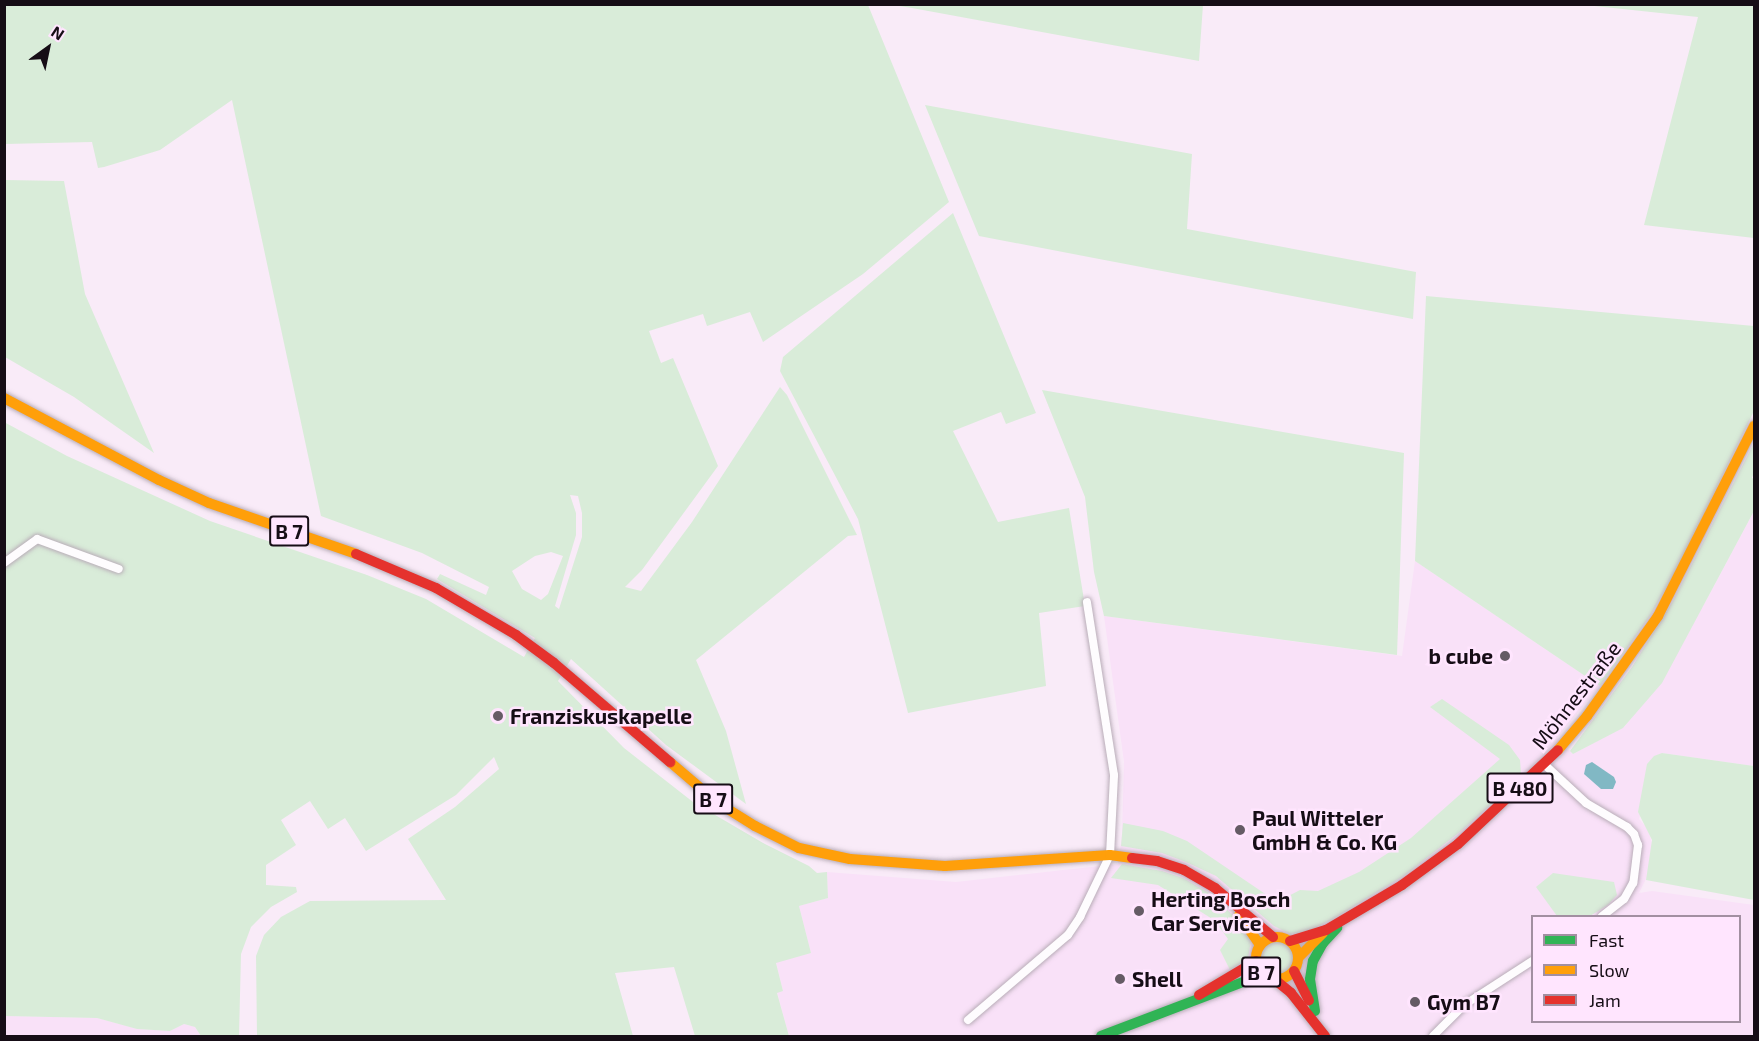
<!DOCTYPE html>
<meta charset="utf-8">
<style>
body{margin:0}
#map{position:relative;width:1759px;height:1041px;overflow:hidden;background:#f9ebf8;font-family:"Exo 2",sans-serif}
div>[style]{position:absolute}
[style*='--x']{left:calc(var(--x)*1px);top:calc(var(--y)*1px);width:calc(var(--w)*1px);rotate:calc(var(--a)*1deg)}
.built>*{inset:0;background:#f9e1f8}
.green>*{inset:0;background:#d9ecd9}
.round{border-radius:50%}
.water>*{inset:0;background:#81b8c4}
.roads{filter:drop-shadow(0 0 2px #b9adb8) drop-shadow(0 0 2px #b9adb8)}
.street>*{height:8px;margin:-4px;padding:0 4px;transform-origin:4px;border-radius:4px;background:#fefcfe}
.fast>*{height:10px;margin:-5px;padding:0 5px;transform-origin:5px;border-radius:5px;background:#30b455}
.slow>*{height:10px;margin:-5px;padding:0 5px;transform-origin:5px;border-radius:5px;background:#ff9f0a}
.slow>.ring{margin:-5px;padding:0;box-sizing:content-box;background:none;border:10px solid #ff9f0a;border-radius:50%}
.jam>*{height:10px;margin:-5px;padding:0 5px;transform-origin:5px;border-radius:5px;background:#e5322d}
.dots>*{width:16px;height:16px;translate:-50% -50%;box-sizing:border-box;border:3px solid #ffe5fe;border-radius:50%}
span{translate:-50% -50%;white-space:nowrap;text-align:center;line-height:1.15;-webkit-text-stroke:5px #ffe5fe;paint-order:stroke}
.shield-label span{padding:2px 4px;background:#ffe5fe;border:2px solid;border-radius:4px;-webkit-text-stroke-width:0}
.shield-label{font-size:20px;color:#160d16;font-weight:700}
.poi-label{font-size:21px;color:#160d16;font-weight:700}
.right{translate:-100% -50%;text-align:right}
.left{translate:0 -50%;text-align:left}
.street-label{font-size:21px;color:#160d16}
.frame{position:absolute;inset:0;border:6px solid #160d16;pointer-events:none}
.legend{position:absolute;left:1531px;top:915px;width:210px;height:108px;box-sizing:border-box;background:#ffe5fe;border:2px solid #a28fa1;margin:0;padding:8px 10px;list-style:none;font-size:18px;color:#160d16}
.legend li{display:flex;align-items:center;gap:12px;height:30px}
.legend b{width:30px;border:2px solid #a28fa1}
.north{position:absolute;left:18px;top:18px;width:60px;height:60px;-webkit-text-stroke:4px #ffe5fe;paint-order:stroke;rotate:33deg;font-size:16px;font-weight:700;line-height:24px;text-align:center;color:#160d16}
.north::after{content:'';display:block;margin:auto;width:21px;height:27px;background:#160d16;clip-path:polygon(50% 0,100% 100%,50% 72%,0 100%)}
</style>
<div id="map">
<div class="built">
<i style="clip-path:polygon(evenodd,1754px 511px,1754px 766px,1662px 753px,1639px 819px,1648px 829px,1652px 844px,1648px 875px,1639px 893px,1652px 891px,1754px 905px,1754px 1036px,789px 1036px,777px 992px,783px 991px,776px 962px,811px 953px,799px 906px,828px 898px,827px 872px,956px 882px,1118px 864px,1122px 836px,1124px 762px,1104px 616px,1402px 656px,1415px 561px,1600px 686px,1557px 738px,1573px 754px,1625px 726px,1642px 705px,1706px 601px,1754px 511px,1532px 916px,1740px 916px,1740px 1022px,1532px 1022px,1532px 916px)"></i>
<i style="clip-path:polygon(5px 1016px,97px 1018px,138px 1029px,170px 1031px,184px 1024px,195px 1027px,201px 1036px,5px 1036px)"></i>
</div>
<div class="green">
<i style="clip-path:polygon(evenodd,5px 5px,868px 5px,949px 202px,863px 274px,763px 342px,750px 312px,707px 326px,703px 314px,649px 331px,661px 363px,673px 358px,718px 466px,642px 570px,625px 587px,641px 591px,692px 522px,780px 387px,787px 395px,857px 535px,848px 536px,696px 660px,726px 731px,746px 804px,666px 745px,571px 659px,558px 681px,624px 748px,693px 802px,765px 844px,809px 866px,817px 873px,827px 872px,828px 898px,799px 906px,811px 953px,776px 963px,783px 991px,777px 993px,789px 1036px,695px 1036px,674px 967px,615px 973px,633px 1036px,257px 1036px,256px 956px,264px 935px,281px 917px,310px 901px,446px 900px,408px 839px,455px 807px,499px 769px,494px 757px,456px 795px,366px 851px,345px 818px,328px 829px,310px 801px,281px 820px,296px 845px,266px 865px,266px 885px,296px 887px,297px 892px,271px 907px,251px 927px,241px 954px,239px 1036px,201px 1036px,195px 1027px,184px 1024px,170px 1031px,137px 1029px,97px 1018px,5px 1016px,4px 422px,67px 456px,210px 521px,367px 575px,426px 599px,524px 657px,535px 638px,437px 579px,440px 574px,486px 595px,489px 587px,422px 553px,321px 516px,232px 100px,160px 150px,104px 167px,98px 168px,92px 142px,5px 144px,5px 5px,570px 495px,578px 496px,582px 513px,582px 537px,559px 609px,555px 606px,576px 535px,576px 513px,570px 495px,5px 5px,551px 552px,563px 556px,548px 594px,541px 600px,522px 589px,512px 571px,535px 556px,551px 552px)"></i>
<i style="clip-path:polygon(893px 5px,1203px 5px,1199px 61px,912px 8px)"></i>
<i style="clip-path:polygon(1585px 5px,1754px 5px,1754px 238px,1644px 225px,1698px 17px)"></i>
<i style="clip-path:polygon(925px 105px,1192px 154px,1187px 229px,1416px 272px,1413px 319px,979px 236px)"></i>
<i style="clip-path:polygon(5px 180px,64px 181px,85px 294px,154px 453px,74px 397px,5px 357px)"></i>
<i style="clip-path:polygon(953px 213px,1036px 413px,1006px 424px,1001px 412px,953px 431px,998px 522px,1069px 508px,1085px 606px,1039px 613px,1046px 686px,908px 713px,858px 519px,780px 371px,783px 357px)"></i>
<i style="clip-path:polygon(1426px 296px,1754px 326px,1754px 411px,1676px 571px,1650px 616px,1600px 686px,1415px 561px)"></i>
<i style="clip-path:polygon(1042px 390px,1404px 453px,1397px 655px,1104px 616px,1094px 572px,1085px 497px)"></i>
<i style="clip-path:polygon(1754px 443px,1754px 472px,1752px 478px,1754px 479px,1754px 511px,1662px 683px,1623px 728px,1573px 754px,1570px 751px,1632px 667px,1673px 601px)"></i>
<i style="clip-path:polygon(1442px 699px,1509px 745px,1520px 760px,1521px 773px,1505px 792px,1461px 831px,1405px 875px,1333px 919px,1308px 931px,1290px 934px,1274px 926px,1216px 876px,1186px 862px,1162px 853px,1121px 846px,1123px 823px,1163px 831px,1187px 841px,1277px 902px,1300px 890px,1318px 891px,1359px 872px,1411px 838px,1500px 759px,1430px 707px)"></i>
<i style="clip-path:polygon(1662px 753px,1754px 766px,1754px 900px,1646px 880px,1652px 840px,1638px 812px,1647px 764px,1654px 756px)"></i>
<i style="clip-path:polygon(1122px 864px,1162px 871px,1183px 878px,1209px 893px,1238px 920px,1251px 940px,1248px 959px,1230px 970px,1220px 950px,1228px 939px,1214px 920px,1158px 885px,1111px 878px)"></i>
<i style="clip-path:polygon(1553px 873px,1614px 882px,1617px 895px,1608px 905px,1590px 916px,1557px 916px,1536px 887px)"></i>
<i class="round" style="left:1260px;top:941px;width:34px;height:34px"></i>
</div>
<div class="water">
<i style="clip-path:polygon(1592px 762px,1614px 777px,1616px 782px,1613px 789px,1601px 789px,1584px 774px,1586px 765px)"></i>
</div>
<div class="roads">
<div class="street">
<i style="--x:4;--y:563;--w:41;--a:-36"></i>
<i style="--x:37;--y:539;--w:87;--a:20.1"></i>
<i style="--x:1545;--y:765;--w:56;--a:42.8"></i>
<i style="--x:1586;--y:803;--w:48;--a:30.3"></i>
<i style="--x:1627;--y:827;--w:10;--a:45"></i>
<i style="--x:1634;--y:834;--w:12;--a:70"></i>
<i style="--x:1638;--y:845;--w:38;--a:97"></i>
<i style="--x:1633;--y:883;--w:18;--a:119"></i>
<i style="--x:1624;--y:899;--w:28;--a:142"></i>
<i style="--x:968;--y:1020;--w:131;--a:-40.4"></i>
<i style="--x:1068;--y:935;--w:22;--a:-56"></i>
<i style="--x:1080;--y:917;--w:69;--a:-64.2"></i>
<i style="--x:1110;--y:855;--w:80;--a:-87.1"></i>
<i style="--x:1114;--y:775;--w:175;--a:-98.9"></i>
<i style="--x:1433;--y:1036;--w:44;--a:-45"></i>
<i style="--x:1464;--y:1005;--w:81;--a:-32.9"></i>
</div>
<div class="fast">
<i style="--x:1315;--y:1011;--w:32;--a:-99"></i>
<i style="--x:1310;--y:979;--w:18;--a:-81"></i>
<i style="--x:1313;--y:961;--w:21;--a:-61"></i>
<i style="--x:1323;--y:943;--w:21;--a:-47"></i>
<i style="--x:1101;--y:1036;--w:160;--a:-20.8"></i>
<i style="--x:1251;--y:979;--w:17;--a:-7"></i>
</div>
<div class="slow">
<i style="--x:4;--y:398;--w:175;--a:27.9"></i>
<i style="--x:159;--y:480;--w:55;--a:24.7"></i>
<i style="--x:209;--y:503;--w:156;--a:19.1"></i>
<i style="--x:1558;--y:750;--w:45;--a:-49.5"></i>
<i style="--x:1587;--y:716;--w:123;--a:-54.6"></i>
<i style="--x:1658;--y:616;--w:213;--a:-63.2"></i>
<i style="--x:670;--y:762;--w:63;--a:40.5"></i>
<i style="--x:718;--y:803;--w:44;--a:31.9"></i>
<i style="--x:755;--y:826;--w:49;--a:26.6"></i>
<i style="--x:799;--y:848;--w:52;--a:12.2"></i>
<i style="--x:850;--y:859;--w:95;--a:4.2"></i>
<i style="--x:945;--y:866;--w:165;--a:-3.8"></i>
<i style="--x:1110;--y:855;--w:22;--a:8"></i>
<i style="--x:1239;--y:915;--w:37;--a:55"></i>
<i class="ring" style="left:1256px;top:937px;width:32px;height:32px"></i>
<i style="--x:1299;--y:957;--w:34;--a:-45"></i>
</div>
<div class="jam">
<i style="--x:356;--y:554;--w:87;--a:23"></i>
<i style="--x:436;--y:588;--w:93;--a:30.4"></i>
<i style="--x:516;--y:635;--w:47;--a:36.4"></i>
<i style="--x:554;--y:663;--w:153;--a:40.5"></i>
<i style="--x:1132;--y:858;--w:25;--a:7"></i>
<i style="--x:1157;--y:861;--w:28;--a:18"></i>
<i style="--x:1184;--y:870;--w:36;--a:30"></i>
<i style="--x:1215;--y:888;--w:76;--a:40.2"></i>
<i style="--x:1290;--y:941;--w:38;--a:-17"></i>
<i style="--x:1326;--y:930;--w:88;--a:-30.6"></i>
<i style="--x:1402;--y:885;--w:69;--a:-36.2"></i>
<i style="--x:1458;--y:844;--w:137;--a:-43.2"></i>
<i style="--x:1294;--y:971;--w:33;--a:63"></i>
<i style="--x:1274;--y:979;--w:22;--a:39"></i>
<i style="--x:1291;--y:993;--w:55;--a:51.7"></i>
<i style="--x:1199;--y:995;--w:66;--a:-30.8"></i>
</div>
</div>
<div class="dots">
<i style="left:1505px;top:656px;background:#655b65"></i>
<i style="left:498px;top:716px;background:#655b65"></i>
<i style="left:1240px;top:830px;background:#655b65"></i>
<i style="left:1139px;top:911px;background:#655b65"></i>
<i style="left:1120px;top:979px;background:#655b65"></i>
<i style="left:1415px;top:1002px;background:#655b65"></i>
</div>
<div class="shield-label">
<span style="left:289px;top:531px">B 7</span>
<span style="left:1520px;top:788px">B 480</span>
<span style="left:713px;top:799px">B 7</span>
<span style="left:1261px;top:972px">B 7</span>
</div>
<div class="poi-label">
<span class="right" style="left:1493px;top:656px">b cube</span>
<span class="left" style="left:510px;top:716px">Franziskuskapelle</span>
<span class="left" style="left:1252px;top:830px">Paul Witteler<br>GmbH &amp; Co. KG</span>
<span class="left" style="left:1151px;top:911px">Herting Bosch<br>Car Service</span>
<span class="left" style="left:1132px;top:979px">Shell</span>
<span class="left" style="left:1427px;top:1002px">Gym B7</span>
</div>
<div class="street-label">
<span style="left:1576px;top:695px;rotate:-52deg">Möhnestraße</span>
</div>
<div class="frame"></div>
<ul class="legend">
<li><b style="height:8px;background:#30b455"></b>Fast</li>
<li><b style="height:8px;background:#ff9f0a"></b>Slow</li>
<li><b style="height:8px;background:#e5322d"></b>Jam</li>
</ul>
<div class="north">N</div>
</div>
